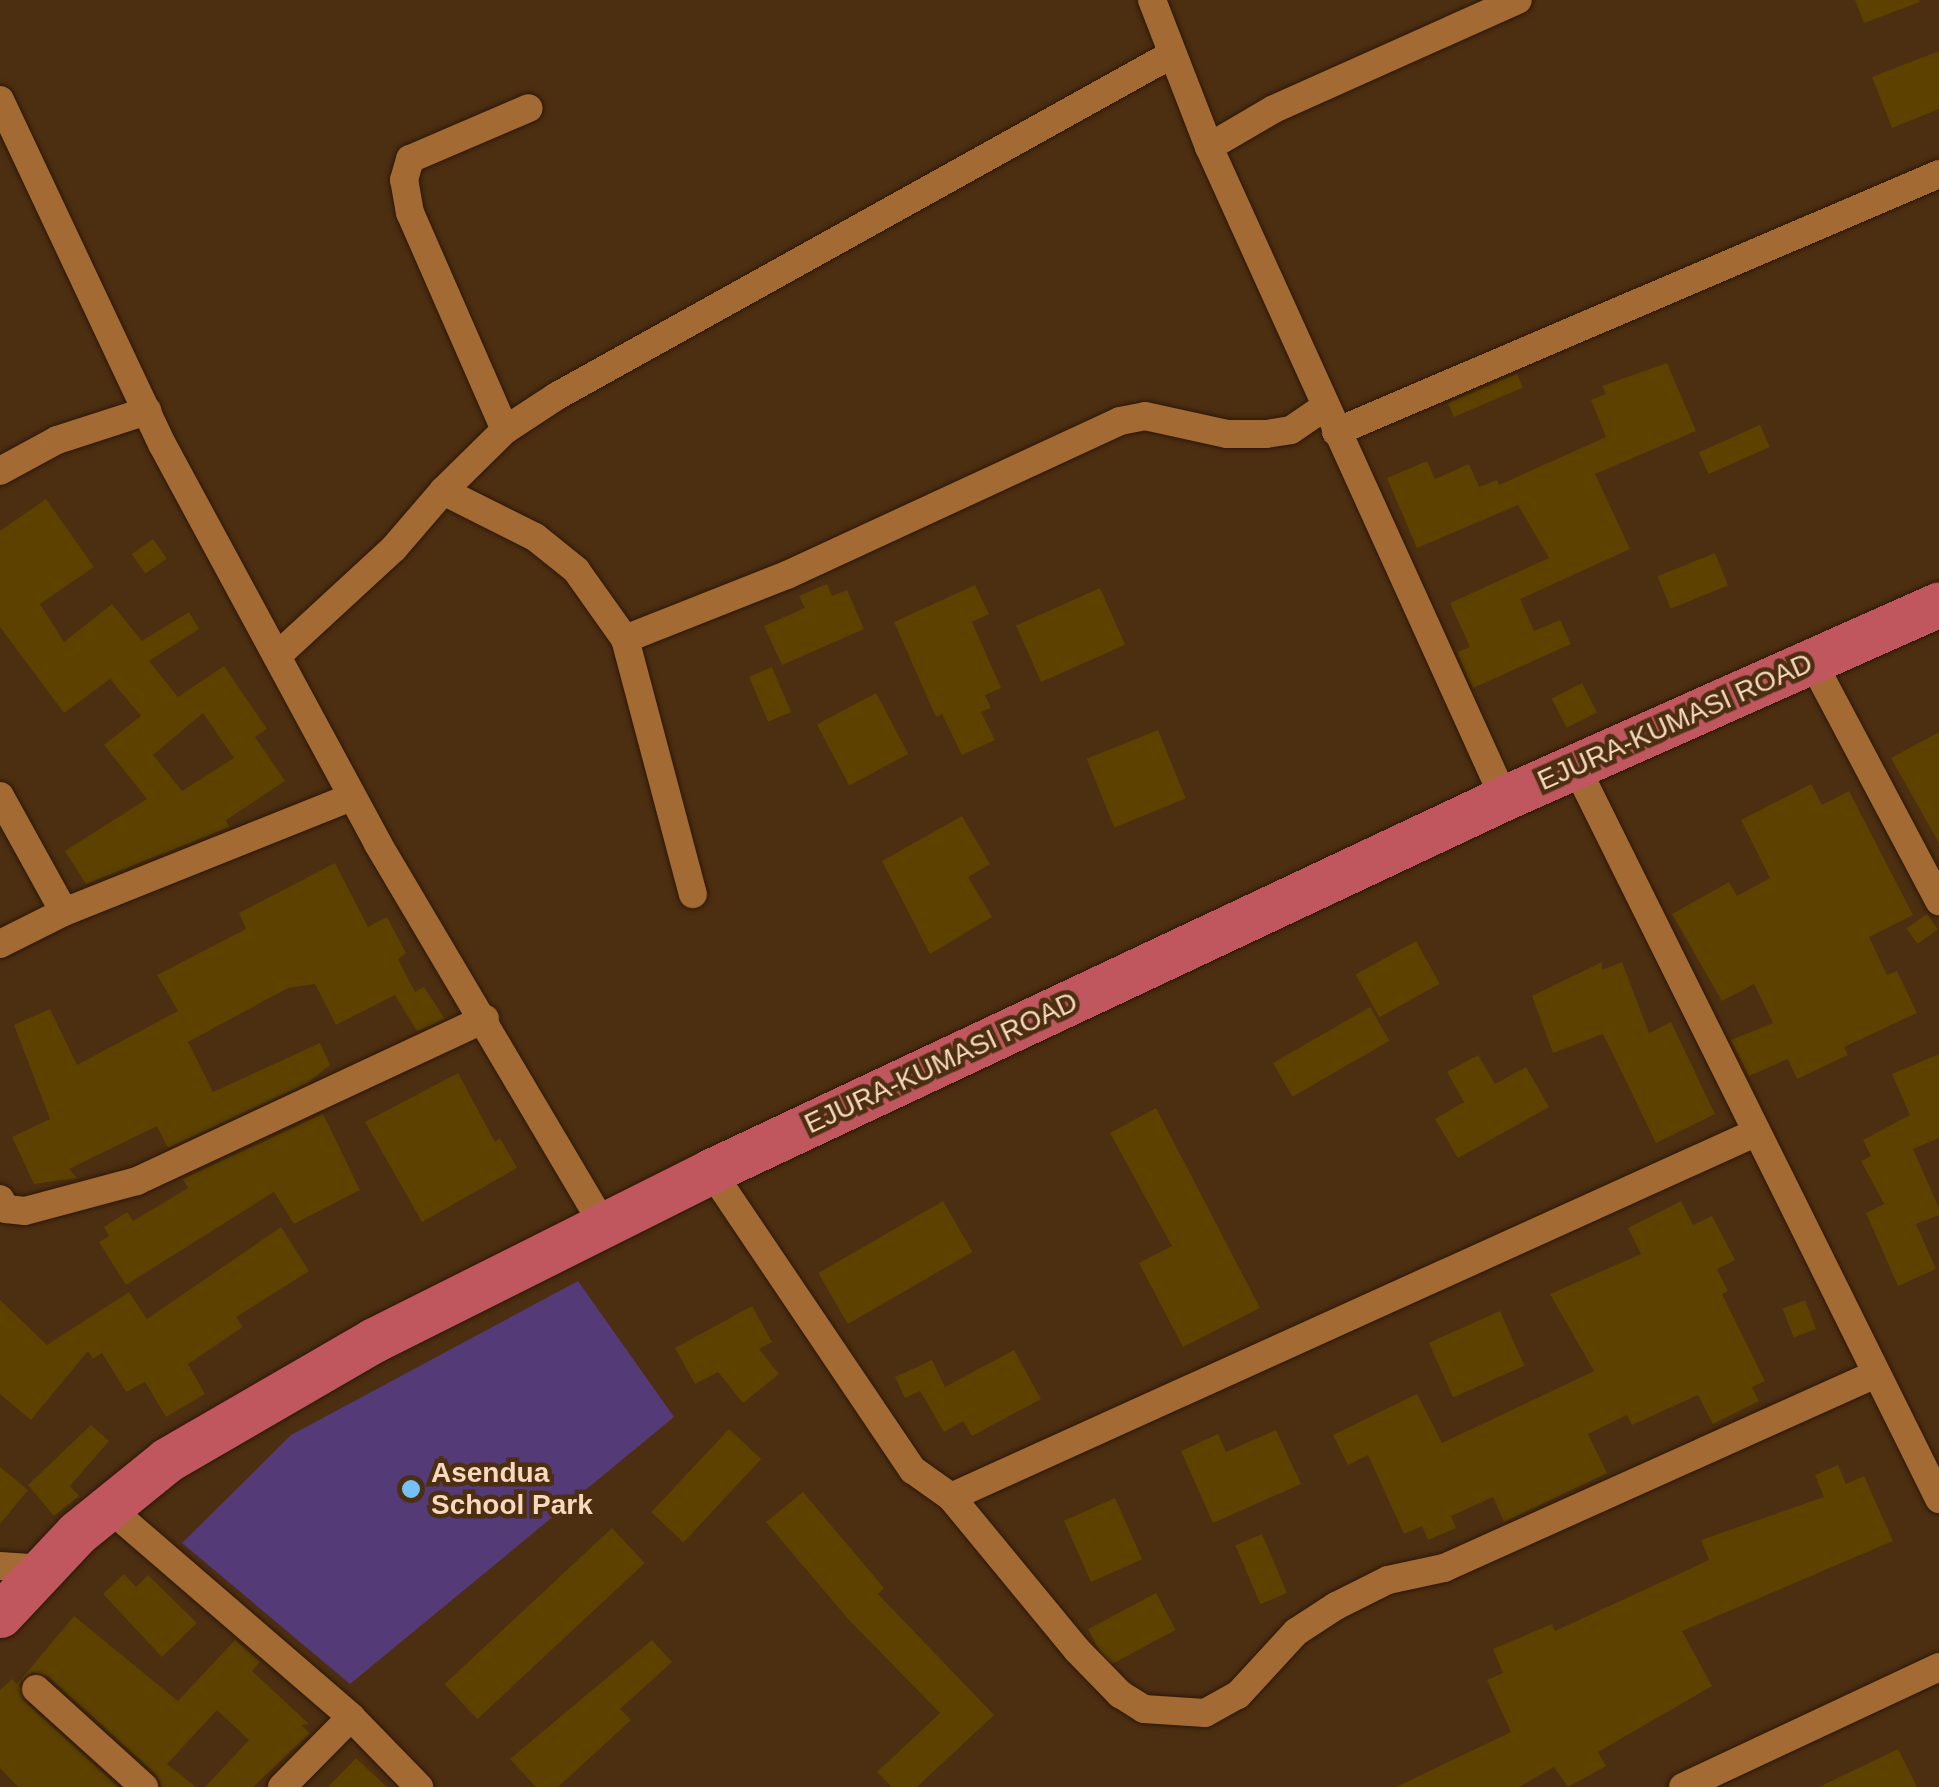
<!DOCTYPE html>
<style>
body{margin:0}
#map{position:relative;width:1939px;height:1787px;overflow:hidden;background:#4c2e11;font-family:Helvetica,sans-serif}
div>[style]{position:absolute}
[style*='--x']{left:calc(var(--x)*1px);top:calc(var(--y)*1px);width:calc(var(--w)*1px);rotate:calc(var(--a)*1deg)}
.green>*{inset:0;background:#543a76}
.building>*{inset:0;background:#5c4100;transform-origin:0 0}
.roads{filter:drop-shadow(0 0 2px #2b1807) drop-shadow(0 0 2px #2b1807)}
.minor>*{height:28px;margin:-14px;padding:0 14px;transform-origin:14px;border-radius:14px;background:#a46a33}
.primary>*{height:45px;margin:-22.5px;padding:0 22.5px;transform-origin:22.5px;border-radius:22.5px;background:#c0575e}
.dots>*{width:28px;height:28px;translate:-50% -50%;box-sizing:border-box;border:5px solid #4c2e11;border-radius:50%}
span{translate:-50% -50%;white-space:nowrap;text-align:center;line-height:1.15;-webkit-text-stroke:9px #4c2e11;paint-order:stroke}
.street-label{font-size:28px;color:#f9d9be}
.poi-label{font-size:28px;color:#f9d9be;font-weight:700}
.left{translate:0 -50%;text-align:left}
</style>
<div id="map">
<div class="green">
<i style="clip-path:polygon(578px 1281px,674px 1417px,350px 1684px,182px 1543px,291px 1435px)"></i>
</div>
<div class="building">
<i style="clip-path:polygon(1855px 0,1919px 0,1920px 2px,1864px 23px)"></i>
<i style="clip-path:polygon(1939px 51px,1939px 109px,1892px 128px,1872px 77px)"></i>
<i style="clip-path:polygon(1667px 363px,1696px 431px,1595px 474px,1630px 549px,1520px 599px,1534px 631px,1560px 620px,1571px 644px,1473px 688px,1457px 652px,1470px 647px,1450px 603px,1549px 558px,1518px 505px,1417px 548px,1387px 478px,1427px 461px,1435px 479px,1469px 464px,1479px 487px,1497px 480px,1499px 485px,1606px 437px,1591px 400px,1606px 394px,1602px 386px)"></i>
<i style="left:1517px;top:374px;width:15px;height:75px;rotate:67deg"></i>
<i style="left:1760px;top:425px;width:24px;height:67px;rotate:66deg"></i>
<i style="clip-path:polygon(evenodd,46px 499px,94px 567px,40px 604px,64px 642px,112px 604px,142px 641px,189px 612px,199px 629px,149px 661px,178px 697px,224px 666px,267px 729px,255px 737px,285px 781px,226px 820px,229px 827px,86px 884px,65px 851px,147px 799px,104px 745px,141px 716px,110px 679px,64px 713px,0 627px,0 531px,46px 499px,203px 713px,234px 758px,182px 791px,153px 755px,203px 713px)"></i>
<i style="left:153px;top:539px;width:24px;height:26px;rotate:55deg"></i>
<i style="left:1715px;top:553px;width:35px;height:62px;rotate:68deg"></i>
<i style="clip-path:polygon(827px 584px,832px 596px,847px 590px,864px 629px,782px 665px,764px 626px,805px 608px,799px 596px)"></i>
<i style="clip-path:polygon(975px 585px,989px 614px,972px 622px,1001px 688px,985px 695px,991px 708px,981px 712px,995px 740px,962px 755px,942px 714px,936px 717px,894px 622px)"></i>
<i style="left:1100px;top:588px;width:62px;height:92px;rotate:66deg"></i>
<i style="left:772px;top:667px;width:49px;height:25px;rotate:67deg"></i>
<i style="left:1582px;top:683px;width:33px;height:34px;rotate:63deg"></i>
<i style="left:876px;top:693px;width:69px;height:67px;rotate:62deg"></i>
<i style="left:1158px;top:730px;width:74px;height:77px;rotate:68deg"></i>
<i style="clip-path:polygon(1939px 732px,1939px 843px,1891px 758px)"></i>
<i style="clip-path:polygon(1811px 784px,1822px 805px,1849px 791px,1913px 915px,1869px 937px,1887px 975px,1897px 971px,1917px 1013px,1844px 1047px,1848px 1055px,1797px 1079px,1788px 1059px,1749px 1076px,1731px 1040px,1773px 1023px,1754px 984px,1722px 1001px,1672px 914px,1729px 882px,1737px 896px,1770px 878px,1741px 820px)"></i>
<i style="clip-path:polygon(962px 816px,990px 864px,968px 877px,992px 917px,930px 954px,882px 861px)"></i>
<i style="clip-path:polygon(335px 863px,368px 927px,387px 917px,406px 953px,398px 959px,415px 992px,424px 987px,445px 1019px,417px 1031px,395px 995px,336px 1025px,315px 984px,288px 988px,188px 1042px,213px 1092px,320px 1043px,330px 1065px,307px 1083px,168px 1148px,157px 1126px,69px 1169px,77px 1178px,34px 1184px,12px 1137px,50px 1119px,14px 1025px,50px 1009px,77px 1065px,178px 1011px,157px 975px,246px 929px,239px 913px)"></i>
<i style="left:1927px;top:914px;width:19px;height:25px;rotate:55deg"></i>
<i style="left:1416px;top:941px;width:49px;height:69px;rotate:61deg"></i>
<i style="clip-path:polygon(1602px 962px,1602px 970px,1622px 962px,1649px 1033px,1671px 1022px,1715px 1114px,1656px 1143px,1603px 1034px,1553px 1053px,1532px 996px)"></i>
<i style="left:1370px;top:1007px;width:39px;height:112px;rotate:60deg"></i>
<i style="clip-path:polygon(1939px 1054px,1939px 1138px,1913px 1149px,1939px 1208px,1939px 1215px,1916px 1224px,1936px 1269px,1898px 1286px,1866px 1213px,1884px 1204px,1861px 1161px,1871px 1156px,1863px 1140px,1910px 1115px,1892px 1074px)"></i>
<i style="clip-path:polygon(1478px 1055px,1495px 1084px,1526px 1067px,1549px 1107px,1458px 1158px,1435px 1119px,1464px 1102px,1447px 1072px)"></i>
<i style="clip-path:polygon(458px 1073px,495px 1142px,500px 1138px,517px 1168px,422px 1222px,365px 1122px)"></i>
<i style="clip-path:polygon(1156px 1108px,1260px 1308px,1183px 1347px,1139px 1263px,1172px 1246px,1110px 1133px)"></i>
<i style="clip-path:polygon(323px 1114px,360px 1190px,294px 1224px,274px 1192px,126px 1285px,99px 1242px,109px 1236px,104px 1227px,127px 1212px,133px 1221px,188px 1188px,183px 1179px)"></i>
<i style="left:943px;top:1201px;width:59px;height:144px;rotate:60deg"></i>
<i style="clip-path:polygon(1681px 1201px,1693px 1225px,1712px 1216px,1735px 1260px,1717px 1269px,1728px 1291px,1722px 1294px,1765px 1381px,1752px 1387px,1759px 1401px,1713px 1424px,1698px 1395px,1632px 1425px,1627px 1415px,1588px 1434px,1607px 1473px,1504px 1522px,1493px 1497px,1451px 1516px,1456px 1528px,1428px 1540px,1422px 1526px,1404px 1534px,1368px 1455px,1348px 1465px,1333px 1435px,1417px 1394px,1442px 1443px,1594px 1371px,1550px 1294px,1641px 1254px,1628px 1228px)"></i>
<i style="clip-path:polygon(281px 1227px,309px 1271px,236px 1317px,243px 1327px,188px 1364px,205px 1394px,166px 1417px,145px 1382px,126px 1392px,102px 1353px,93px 1359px,88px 1351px,31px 1420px,0 1394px,0 1300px,47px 1345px,129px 1292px,147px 1319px)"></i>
<i style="left:1805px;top:1300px;width:31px;height:24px;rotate:69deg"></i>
<i style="clip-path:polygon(752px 1306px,772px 1342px,759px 1349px,779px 1374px,743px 1403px,718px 1372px,695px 1384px,675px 1348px)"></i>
<i style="left:1500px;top:1311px;width:60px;height:78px;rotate:66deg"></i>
<i style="clip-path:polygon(1014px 1350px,1041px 1399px,972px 1436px,963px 1421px,944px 1432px,920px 1391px,905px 1398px,895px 1377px,932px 1360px,945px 1387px)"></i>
<i style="clip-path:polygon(91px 1425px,109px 1441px,70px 1486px,79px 1496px,54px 1516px,28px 1485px)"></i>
<i style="left:729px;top:1429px;width:44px;height:114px;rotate:43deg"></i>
<i style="clip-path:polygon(1276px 1430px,1301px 1484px,1213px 1523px,1181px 1451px,1218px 1434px,1226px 1452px)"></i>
<i style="clip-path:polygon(1838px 1465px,1846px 1484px,1864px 1476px,1893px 1541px,1682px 1631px,1712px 1686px,1598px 1752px,1606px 1766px,1568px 1787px,1554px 1767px,1519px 1787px,1396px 1787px,1511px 1732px,1487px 1680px,1503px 1673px,1493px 1649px,1552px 1624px,1555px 1631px,1709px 1560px,1701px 1540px,1824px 1497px,1815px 1475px)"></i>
<i style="clip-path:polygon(0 1467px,28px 1490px,0 1524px)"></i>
<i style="clip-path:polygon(803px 1492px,884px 1588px,878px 1594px,994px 1715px,917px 1787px,892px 1787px,877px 1772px,940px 1713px,848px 1619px,766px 1522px)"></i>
<i style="left:1115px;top:1498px;width:67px;height:56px;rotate:66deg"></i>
<i style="left:612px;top:1528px;width:48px;height:229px;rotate:47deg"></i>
<i style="left:1262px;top:1534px;width:64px;height:29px;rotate:67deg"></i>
<i style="clip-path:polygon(124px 1574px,136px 1587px,148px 1575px,197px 1623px,162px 1657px,103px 1594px)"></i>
<i style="left:1156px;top:1593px;width:42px;height:77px;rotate:62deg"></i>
<i style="clip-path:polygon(74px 1616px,178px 1701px,235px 1640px,260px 1662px,252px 1671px,309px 1724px,301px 1725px,310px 1733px,253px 1787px,205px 1787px,249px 1740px,217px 1710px,167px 1764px,196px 1787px,161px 1787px,156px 1774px,48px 1676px,32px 1672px,19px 1684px,24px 1701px,118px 1787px,18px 1787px,0 1768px,0 1690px,12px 1679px,17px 1684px)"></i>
<i style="clip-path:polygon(652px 1640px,672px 1662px,620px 1709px,631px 1720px,558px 1787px,536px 1787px,510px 1759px)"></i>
<i style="clip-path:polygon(1898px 1749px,1917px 1787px,1819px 1787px)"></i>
<i style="clip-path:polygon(356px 1758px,387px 1787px,328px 1787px)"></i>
</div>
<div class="roads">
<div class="minor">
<i style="--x:1152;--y:0;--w:158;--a:68.8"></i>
<i style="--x:1209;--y:147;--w:715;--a:65.62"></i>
<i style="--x:1169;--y:56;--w:700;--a:150.95"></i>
<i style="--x:557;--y:396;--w:62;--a:146.8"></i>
<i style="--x:505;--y:430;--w:87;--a:135.5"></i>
<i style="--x:443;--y:491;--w:103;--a:26.6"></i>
<i style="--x:535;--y:537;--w:53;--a:38.8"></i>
<i style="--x:576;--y:570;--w:85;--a:54.6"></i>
<i style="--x:625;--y:639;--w:174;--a:-21.6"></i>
<i style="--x:787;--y:575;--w:367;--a:-24.8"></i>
<i style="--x:1120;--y:421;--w:25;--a:-11"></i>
<i style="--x:1145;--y:416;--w:84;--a:12.4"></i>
<i style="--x:1227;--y:434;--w:39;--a:0"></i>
<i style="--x:1266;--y:434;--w:25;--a:-9"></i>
<i style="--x:1291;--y:430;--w:42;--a:-34.4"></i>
<i style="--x:0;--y:100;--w:380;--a:64.8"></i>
<i style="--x:162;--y:444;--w:455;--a:61.6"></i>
<i style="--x:378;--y:844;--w:444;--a:59.4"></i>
<i style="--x:1209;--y:147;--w:75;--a:-30.3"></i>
<i style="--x:1274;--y:109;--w:267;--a:-24.1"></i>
<i style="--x:505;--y:430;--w:237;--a:-113.6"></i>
<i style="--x:410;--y:213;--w:34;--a:-100"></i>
<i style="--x:404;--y:180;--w:22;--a:-74"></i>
<i style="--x:410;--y:159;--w:129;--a:-23.2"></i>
<i style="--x:1336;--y:432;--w:656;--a:-23.16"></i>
<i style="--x:0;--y:471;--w:65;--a:-28.5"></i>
<i style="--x:57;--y:440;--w:95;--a:-17.9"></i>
<i style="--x:625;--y:639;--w:264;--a:75.1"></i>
<i style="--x:277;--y:656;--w:159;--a:-42.7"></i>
<i style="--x:394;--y:548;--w:75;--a:-49.3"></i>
<i style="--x:1812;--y:661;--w:272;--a:62.1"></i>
<i style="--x:1577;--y:769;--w:815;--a:63.62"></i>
<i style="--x:0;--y:796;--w:132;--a:61.1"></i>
<i style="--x:0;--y:944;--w:72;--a:-26.6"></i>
<i style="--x:64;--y:912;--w:310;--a:-21.8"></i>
<i style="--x:711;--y:1171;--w:361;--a:56"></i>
<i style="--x:913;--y:1470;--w:47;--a:35.4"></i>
<i style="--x:951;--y:1497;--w:198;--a:50.5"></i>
<i style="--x:1077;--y:1650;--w:62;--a:45.7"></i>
<i style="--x:1120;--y:1694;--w:28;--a:32"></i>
<i style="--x:1144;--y:1709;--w:61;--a:3.8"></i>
<i style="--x:1205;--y:1713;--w:38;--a:-29"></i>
<i style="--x:1238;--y:1695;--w:86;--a:-47.4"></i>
<i style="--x:1296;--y:1632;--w:48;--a:-33"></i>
<i style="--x:1336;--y:1606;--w:58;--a:-26.6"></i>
<i style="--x:1388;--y:1580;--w:57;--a:-12.1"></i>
<i style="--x:1444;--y:1568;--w:474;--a:-24.2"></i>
<i style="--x:0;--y:1199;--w:12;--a:59"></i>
<i style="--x:6;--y:1209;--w:19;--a:6"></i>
<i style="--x:25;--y:1211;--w:116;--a:-15"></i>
<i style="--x:137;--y:1181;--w:384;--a:-25"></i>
<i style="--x:951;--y:1497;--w:883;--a:-24.36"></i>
<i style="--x:108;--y:1507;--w:321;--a:40.8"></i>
<i style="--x:351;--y:1717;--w:98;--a:45.8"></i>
<i style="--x:0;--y:1566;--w:45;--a:3.8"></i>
<i style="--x:36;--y:1689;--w:146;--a:42.2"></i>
<i style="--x:282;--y:1787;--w:98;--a:-45.4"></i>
<i style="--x:1683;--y:1787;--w:283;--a:-25.1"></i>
</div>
<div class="primary">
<i style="--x:0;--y:1615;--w:112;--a:-46.8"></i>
<i style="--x:77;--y:1533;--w:116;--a:-39"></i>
<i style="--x:167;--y:1460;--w:239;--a:-30.1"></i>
<i style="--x:374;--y:1340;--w:377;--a:-26.6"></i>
<i style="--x:711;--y:1171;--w:876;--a:-25.19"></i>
<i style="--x:1504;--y:798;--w:476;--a:-24"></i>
</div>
</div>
<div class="dots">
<i style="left:411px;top:1489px;background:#75c0f6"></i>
</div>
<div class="street-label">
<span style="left:1675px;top:722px;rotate:-24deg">EJURA-KUMASI ROAD</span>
<span style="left:941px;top:1063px;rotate:-25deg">EJURA-KUMASI ROAD</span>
</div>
<div class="poi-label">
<span class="left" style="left:431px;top:1489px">Asendua<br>School Park</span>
</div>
</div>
